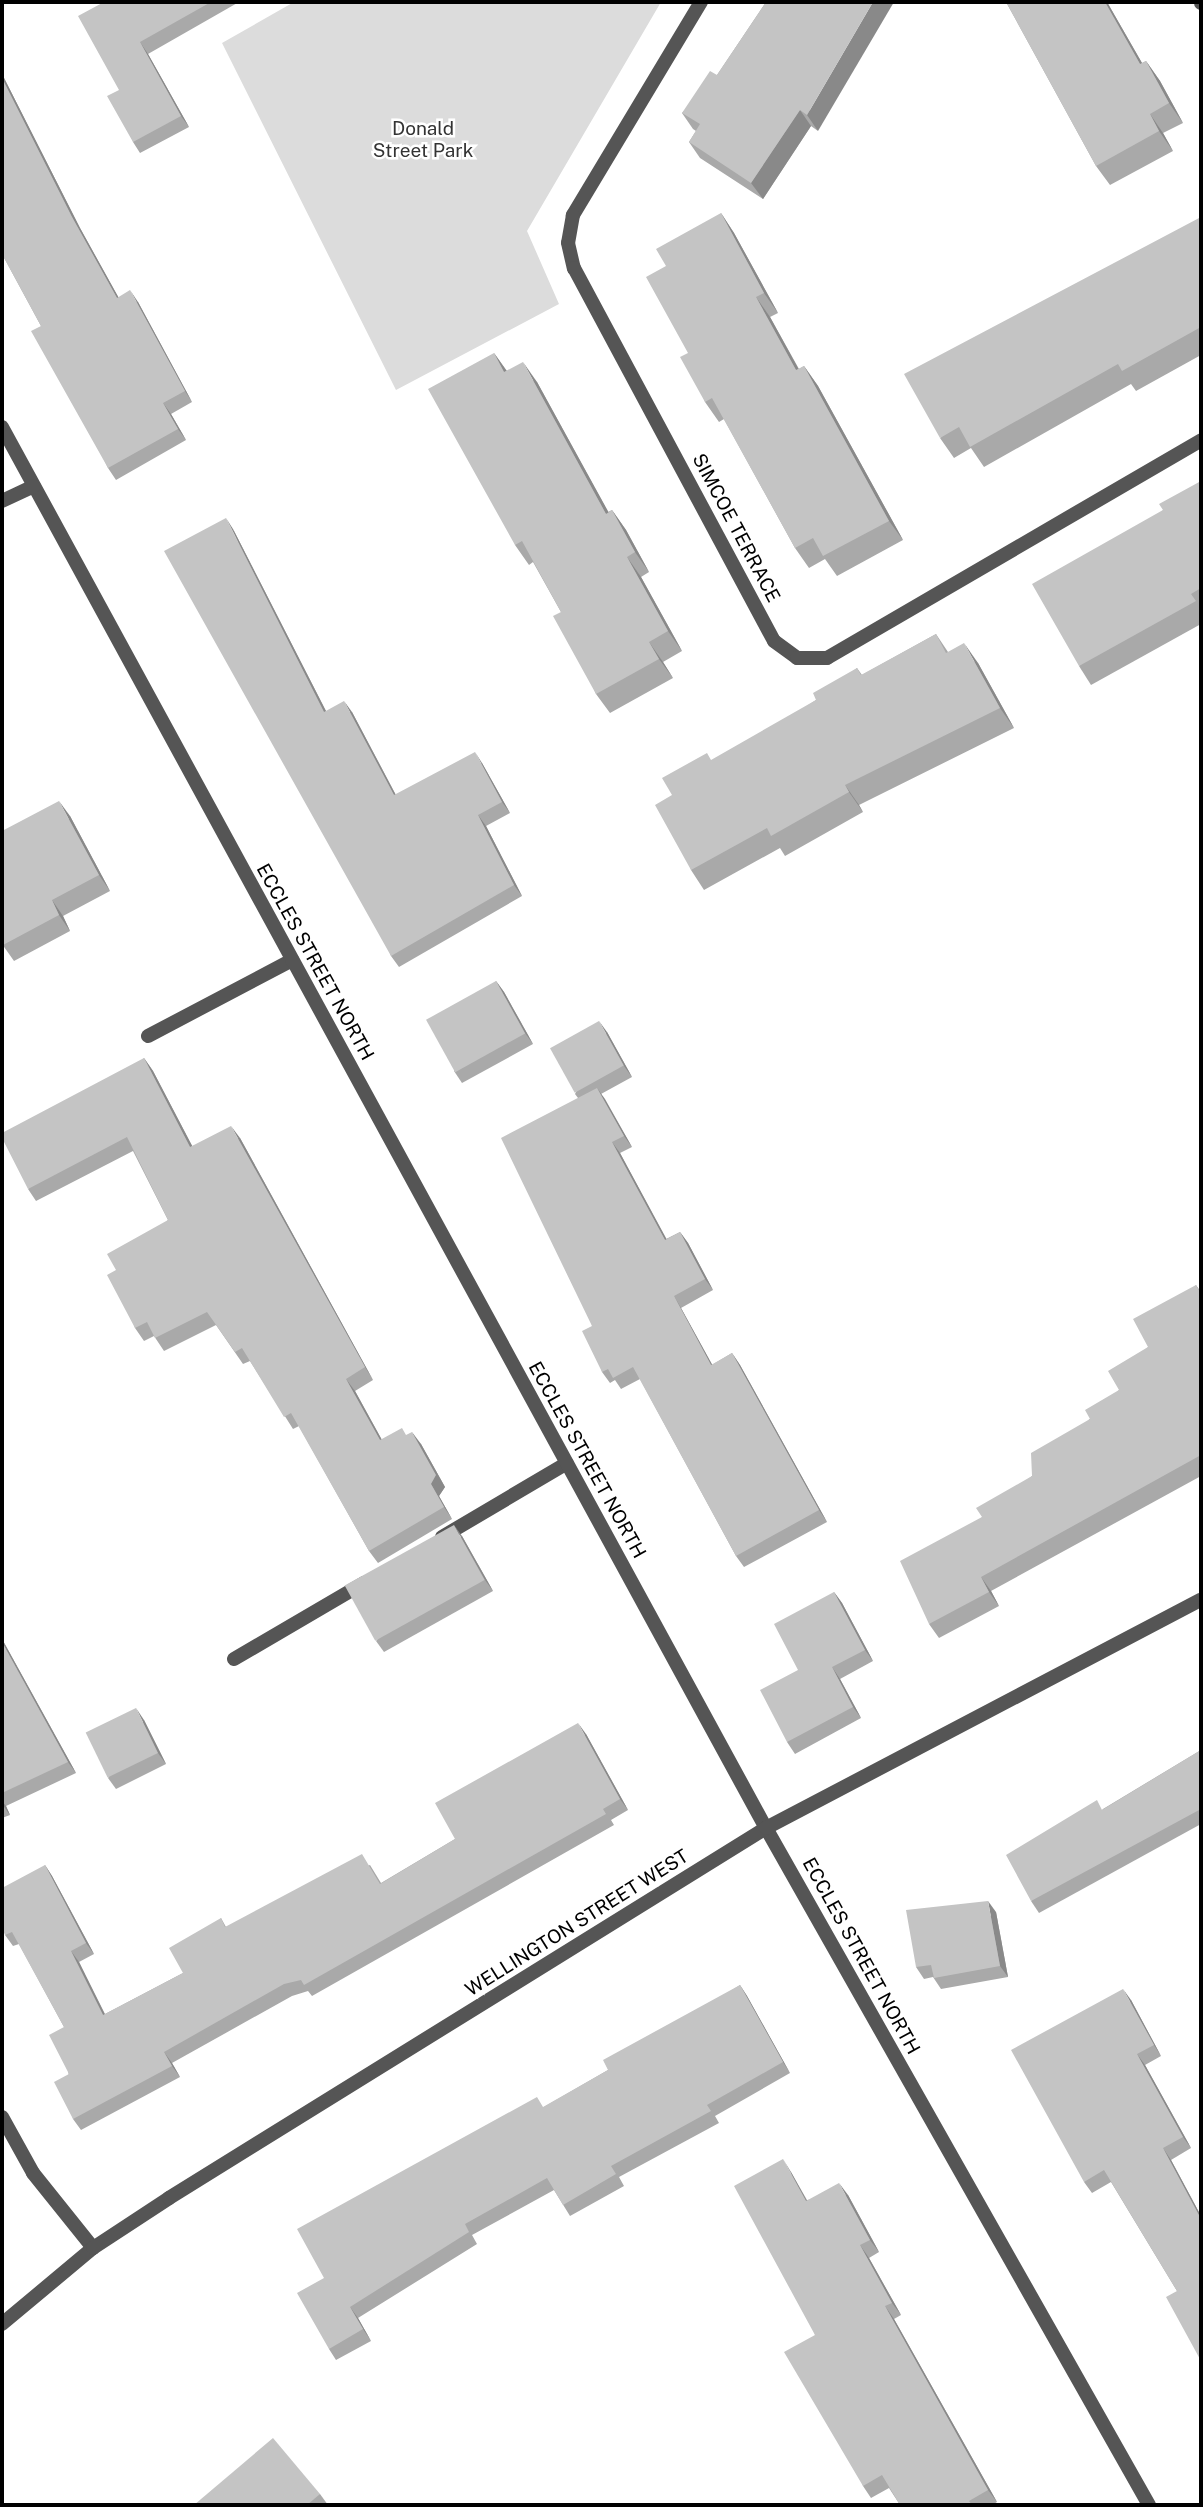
<!DOCTYPE html>
<style>
body{margin:0}
#map{position:relative;width:1203px;height:2507px;overflow:hidden;background:#fff;font-family:"Public Sans",sans-serif}
div>[style]{position:absolute}
[style*='--x']{left:calc(var(--x)*1px);top:calc(var(--y)*1px);width:calc(var(--w)*1px);rotate:calc(var(--a)*1deg)}
.green>*{inset:0;background:#dcdcdc}
.service>*{height:14px;margin:-7px;padding:0 7px;transform-origin:7px;border-radius:7px;background:#555}
.minor>*{height:14px;margin:-7px;padding:0 7px;transform-origin:7px;border-radius:7px;background:#555}
.tertiary>*{height:14px;margin:-7px;padding:0 7px;transform-origin:7px;border-radius:7px;background:#555}
.wall>*{inset:0;background:#a9a9a9}
.shaded-wall>*{inset:0;background:#898989}
.building>*{inset:0;background:#c4c4c4;transform-origin:0 0}
span{translate:-50% -50%;white-space:nowrap;text-align:center;line-height:1.15;-webkit-text-stroke:5px #fff;paint-order:stroke}
.park-label{font-size:19px;color:#333}
.street-label{font-size:19px;color:#000}
.frame{position:absolute;inset:0;border:4px solid #000;pointer-events:none}
</style>
<div id="map">
<div class="green">
<i style="clip-path:polygon(294px 2px,661px 2px,527px 231px,559px 304px,396px 390px,222px 43px)"></i>
</div>
<div class="service">
<i style="--x:148;--y:1036;--w:163;--a:-27.8"></i>
<i style="--x:442;--y:1537;--w:145;--a:-30.6"></i>
<i style="--x:234;--y:1659;--w:151;--a:-30.3"></i>
</div>
<div class="minor">
<i style="--x:701;--y:2;--w:249;--a:121"></i>
<i style="--x:573;--y:215;--w:28;--a:100"></i>
<i style="--x:568;--y:243;--w:26;--a:77"></i>
<i style="--x:574;--y:268;--w:423;--a:61.8"></i>
<i style="--x:774;--y:641;--w:29;--a:36"></i>
<i style="--x:797;--y:658;--w:30;--a:0"></i>
<i style="--x:827;--y:658;--w:433;--a:-30.2"></i>
<i style="--x:1201;--y:2;--w:1;--a:90"></i>
<i style="--x:2;--y:427;--w:1596;--a:61.4"></i>
<i style="--x:766;--y:1828;--w:778;--a:60.5"></i>
<i style="--x:2;--y:501;--w:35;--a:-25"></i>
<i style="--x:2;--y:2117;--w:64;--a:61"></i>
<i style="--x:33;--y:2173;--w:96;--a:51.3"></i>
</div>
<div class="tertiary">
<i style="--x:2;--y:2324;--w:119;--a:-39.9"></i>
<i style="--x:93;--y:2248;--w:91;--a:-33.3"></i>
<i style="--x:169;--y:2198;--w:702;--a:-31.79"></i>
<i style="--x:766;--y:1828;--w:491;--a:-27.7"></i>
</div>
<div class="wall">
<i style="clip-path:polygon(104px 2px,239px 2px,148px 54px,189px 127px,140px 153px,133px 142px)"></i>
<i style="clip-path:polygon(766px 2px,818px 131px,811px 126px,763px 199px,700px 158px,689px 142px,696px 131px,693px 129px,682px 113px,717px 75px)"></i>
<i style="clip-path:polygon(1006px 2px,1107px 2px,1142px 63px,1146px 61px,1160px 81px,1183px 123px,1163px 133px,1173px 151px,1110px 185px,1096px 166px)"></i>
<i style="clip-path:polygon(2px 74px,80px 228px,118px 297px,138px 302px,192px 402px,171px 414px,186px 440px,116px 480px,108px 468px,41px 326px,2px 254px)"></i>
<i style="clip-path:polygon(721px 213px,734px 233px,778px 313px,770px 317px,799px 369px,804px 366px,818px 386px,903px 540px,837px 576px,825px 559px,809px 568px,795px 548px,724px 419px,719px 422px,705px 402px,688px 353px)"></i>
<i style="clip-path:polygon(1201px 217px,1201px 355px,1136px 391px,1131px 384px,984px 467px,971px 448px,954px 458px,940px 438px)"></i>
<i style="clip-path:polygon(494px 353px,507px 371px,537px 382px,608px 512px,612px 510px,626px 530px,649px 572px,641px 577px,682px 651px,663px 662px,673px 678px,610px 713px,596px 694px,561px 612px,533px 562px,529px 565px,515px 545px)"></i>
<i style="clip-path:polygon(1201px 481px,1201px 624px,1091px 685px,1079px 666px,1163px 510px)"></i>
<i style="clip-path:polygon(233px 529px,326px 711px,352px 712px,396px 795px,482px 763px,510px 813px,486px 826px,522px 896px,399px 967px,391px 956px)"></i>
<i style="clip-path:polygon(936px 634px,948px 652px,978px 663px,1014px 728px,859px 805px,863px 812px,785px 856px,780px 848px,704px 890px,691px 870px,672px 795px,816px 700px,857px 668px,862px 675px)"></i>
<i style="clip-path:polygon(70px 816px,110px 891px,63px 916px,70px 931px,14px 961px,2px 944px)"></i>
<i style="clip-path:polygon(496px 981px,504px 992px,533px 1044px,462px 1083px,454px 1071px)"></i>
<i style="clip-path:polygon(607px 1032px,632px 1077px,601px 1094px,632px 1147px,620px 1153px,666px 1239px,680px 1232px,688px 1243px,713px 1290px,681px 1308px,712px 1365px,732px 1353px,740px 1365px,827px 1522px,744px 1567px,736px 1556px,640px 1379px,621px 1389px,615px 1380px,610px 1383px,602px 1372px,592px 1326px,578px 1098px,575px 1094px)"></i>
<i style="clip-path:polygon(144px 1058px,153px 1071px,192px 1146px,240px 1138px,373px 1380px,355px 1391px,382px 1440px,407px 1435px,421px 1444px,445px 1487px,439px 1496px,452px 1519px,378px 1563px,369px 1551px,299px 1426px,293px 1429px,250px 1361px,243px 1364px,216px 1325px,164px 1351px,154px 1336px,144px 1341px,135px 1328px,116px 1270px,168px 1220px,133px 1151px,36px 1201px,28px 1189px)"></i>
<i style="clip-path:polygon(1196px 1285px,1201px 1292px,1201px 1476px,991px 1591px,999px 1606px,939px 1638px,929px 1624px,982px 1517px,1032px 1476px,1119px 1390px,1148px 1347px)"></i>
<i style="clip-path:polygon(462px 1536px,493px 1591px,384px 1652px,376px 1641px)"></i>
<i style="clip-path:polygon(834px 1592px,842px 1603px,873px 1661px,840px 1679px,861px 1718px,795px 1754px,787px 1742px,798px 1670px)"></i>
<i style="clip-path:polygon(2px 1639px,76px 1773px,6px 1806px,10px 1815px,2px 1818px)"></i>
<i style="clip-path:polygon(144px 1720px,166px 1764px,116px 1789px,108px 1778px)"></i>
<i style="clip-path:polygon(586px 1734px,628px 1810px,611px 1820px,614px 1825px,312px 1996px,308px 1991px,292px 1996px,172px 2063px,180px 2077px,81px 2130px,73px 2119px,64px 2027px,19px 1944px,13px 1946px,5px 1935px,45px 1865px,52px 1876px,94px 1954px,79px 1962px,105px 2014px,183px 1973px,221px 1918px,226px 1927px,370px 1865px,381px 1883px,455px 1839px)"></i>
<i style="clip-path:polygon(1201px 1750px,1201px 1824px,1039px 1913px,1031px 1901px,1103px 1809px)"></i>
<i style="clip-path:polygon(996px 1912px,1008px 1977px,941px 1989px,933px 1977px,924px 1979px,916px 1967px)"></i>
<i style="clip-path:polygon(740px 1985px,747px 1996px,790px 2073px,715px 2116px,719px 2123px,619px 2177px,624px 2186px,570px 2216px,554px 2190px,472px 2235px,477px 2244px,358px 2318px,371px 2341px,336px 2360px,329px 2349px,324px 2278px,544px 2107px,608px 2070px)"></i>
<i style="clip-path:polygon(1131px 2000px,1161px 2056px,1145px 2065px,1191px 2148px,1171px 2160px,1201px 2216px,1201px 2361px,1177px 2291px,1111px 2182px,1092px 2193px,1084px 2182px)"></i>
<i style="clip-path:polygon(791px 2172px,807px 2200px,848px 2195px,879px 2252px,869px 2258px,901px 2315px,894px 2319px,997px 2502px,992px 2505px,900px 2505px,889px 2488px,871px 2498px,863px 2486px,815px 2335px)"></i>
<i style="clip-path:polygon(320px 2494px,328px 2505px,194px 2505px)"></i>
</div>
<div class="shaded-wall">
<i style="clip-path:polygon(873px 2px,894px 2px,818px 131px,807px 115px)"></i>
<i style="clip-path:polygon(1105px 2px,1107px 2px,1154px 84px,1140px 64px)"></i>
<i style="clip-path:polygon(140px 42px,148px 54px,189px 127px,181px 116px)"></i>
<i style="clip-path:polygon(1146px 61px,1160px 81px,1183px 123px,1169px 103px)"></i>
<i style="clip-path:polygon(2px 74px,80px 228px,125px 309px,117px 298px,72px 217px,2px 78px)"></i>
<i style="clip-path:polygon(800px 110px,811px 126px,763px 199px,751px 183px)"></i>
<i style="clip-path:polygon(1150px 114px,1163px 133px,1173px 151px,1159px 131px)"></i>
<i style="clip-path:polygon(721px 213px,734px 233px,778px 313px,764px 293px)"></i>
<i style="clip-path:polygon(130px 290px,138px 302px,192px 402px,185px 391px)"></i>
<i style="clip-path:polygon(756px 297px,770px 317px,810px 390px,796px 370px)"></i>
<i style="clip-path:polygon(494px 353px,508px 373px,504px 372px)"></i>
<i style="clip-path:polygon(523px 362px,537px 382px,620px 533px,606px 514px)"></i>
<i style="clip-path:polygon(804px 366px,818px 386px,903px 540px,889px 521px)"></i>
<i style="clip-path:polygon(163px 403px,171px 414px,186px 440px,178px 429px)"></i>
<i style="clip-path:polygon(612px 510px,626px 530px,649px 572px,635px 552px)"></i>
<i style="clip-path:polygon(226px 518px,233px 529px,332px 723px,324px 712px)"></i>
<i style="clip-path:polygon(627px 557px,641px 577px,682px 651px,668px 631px)"></i>
<i style="clip-path:polygon(649px 642px,663px 662px,673px 678px,659px 659px)"></i>
<i style="clip-path:polygon(964px 643px,978px 663px,1014px 728px,1000px 708px)"></i>
<i style="clip-path:polygon(344px 701px,352px 712px,402px 807px,394px 795px)"></i>
<i style="clip-path:polygon(475px 752px,482px 763px,510px 813px,502px 802px)"></i>
<i style="clip-path:polygon(845px 785px,859px 805px,863px 812px,849px 792px)"></i>
<i style="clip-path:polygon(59px 801px,70px 816px,110px 891px,99px 875px)"></i>
<i style="clip-path:polygon(478px 815px,486px 826px,522px 896px,514px 885px)"></i>
<i style="clip-path:polygon(52px 900px,63px 916px,70px 931px,59px 915px)"></i>
<i style="clip-path:polygon(496px 981px,504px 992px,533px 1044px,525px 1033px)"></i>
<i style="clip-path:polygon(599px 1021px,607px 1032px,632px 1077px,624px 1066px)"></i>
<i style="clip-path:polygon(144px 1058px,153px 1071px,199px 1159px,190px 1147px)"></i>
<i style="clip-path:polygon(597px 1088px,605px 1099px,632px 1147px,624px 1136px)"></i>
<i style="clip-path:polygon(231px 1126px,240px 1138px,373px 1380px,365px 1367px)"></i>
<i style="clip-path:polygon(612px 1142px,620px 1153px,673px 1251px,665px 1240px)"></i>
<i style="clip-path:polygon(680px 1232px,688px 1243px,713px 1290px,705px 1279px)"></i>
<i style="clip-path:polygon(674px 1296px,681px 1308px,719px 1377px,711px 1365px)"></i>
<i style="clip-path:polygon(732px 1353px,740px 1365px,827px 1522px,819px 1510px)"></i>
<i style="clip-path:polygon(346px 1379px,355px 1391px,389px 1453px,380px 1440px)"></i>
<i style="clip-path:polygon(412px 1432px,421px 1444px,445px 1487px,439px 1496px,452px 1519px,444px 1507px,431px 1484px)"></i>
<i style="clip-path:polygon(454px 1525px,462px 1536px,493px 1591px,485px 1580px)"></i>
<i style="clip-path:polygon(981px 1577px,991px 1591px,999px 1606px,989px 1592px)"></i>
<i style="clip-path:polygon(834px 1592px,842px 1603px,873px 1661px,865px 1650px)"></i>
<i style="clip-path:polygon(2px 1639px,76px 1773px,68px 1762px,2px 1642px)"></i>
<i style="clip-path:polygon(832px 1667px,840px 1679px,861px 1718px,853px 1707px)"></i>
<i style="clip-path:polygon(136px 1708px,144px 1720px,166px 1764px,158px 1753px)"></i>
<i style="clip-path:polygon(578px 1723px,586px 1734px,628px 1810px,620px 1799px)"></i>
<i style="clip-path:polygon(2px 1801px,6px 1806px,10px 1815px,2px 1804px)"></i>
<i style="clip-path:polygon(45px 1865px,52px 1876px,94px 1954px,86px 1943px)"></i>
<i style="clip-path:polygon(988px 1901px,996px 1912px,1008px 1977px,1000px 1966px)"></i>
<i style="clip-path:polygon(71px 1951px,79px 1962px,111px 2027px,103px 2015px)"></i>
<i style="clip-path:polygon(740px 1985px,747px 1996px,790px 2073px,783px 2062px)"></i>
<i style="clip-path:polygon(1123px 1989px,1131px 2000px,1161px 2056px,1154px 2045px)"></i>
<i style="clip-path:polygon(164px 2052px,172px 2063px,180px 2077px,172px 2066px)"></i>
<i style="clip-path:polygon(1137px 2054px,1145px 2065px,1191px 2148px,1183px 2137px)"></i>
<i style="clip-path:polygon(1163px 2148px,1171px 2160px,1201px 2216px,1201px 2219px)"></i>
<i style="clip-path:polygon(783px 2159px,791px 2172px,814px 2214px,806px 2201px)"></i>
<i style="clip-path:polygon(839px 2183px,848px 2195px,879px 2252px,870px 2240px)"></i>
<i style="clip-path:polygon(860px 2245px,869px 2258px,901px 2315px,892px 2303px)"></i>
<i style="clip-path:polygon(885px 2306px,894px 2319px,997px 2502px,988px 2490px)"></i>
<i style="clip-path:polygon(350px 2307px,358px 2318px,371px 2341px,363px 2329px)"></i>
</div>
<div class="building">
<i style="clip-path:polygon(104px 2px,211px 2px,140px 42px,181px 116px,133px 142px,107px 96px,119px 90px,78px 16px)"></i>
<i style="clip-path:polygon(766px 2px,873px 2px,807px 115px,800px 110px,751px 183px,689px 142px,700px 124px,682px 113px,710px 71px,717px 75px)"></i>
<i style="clip-path:polygon(1006px 2px,1105px 2px,1140px 64px,1146px 61px,1169px 103px,1150px 114px,1159px 131px,1096px 166px)"></i>
<i style="clip-path:polygon(2px 78px,72px 217px,117px 298px,130px 290px,185px 391px,163px 403px,178px 429px,108px 468px,31px 331px,41px 326px,2px 254px)"></i>
<i style="clip-path:polygon(721px 213px,764px 293px,756px 297px,796px 370px,804px 366px,889px 521px,823px 556px,813px 538px,795px 548px,712px 398px,705px 402px,680px 357px,688px 353px,646px 277px,666px 266px,656px 249px)"></i>
<i style="clip-path:polygon(1201px 217px,1201px 327px,1122px 371px,1118px 364px,970px 447px,959px 427px,940px 438px,904px 374px)"></i>
<i style="clip-path:polygon(494px 353px,504px 372px,523px 362px,606px 514px,612px 510px,635px 552px,627px 557px,668px 631px,649px 642px,659px 659px,596px 694px,553px 616px,561px 612px,522px 541px,515px 545px,428px 389px)"></i>
<i style="clip-path:polygon(1201px 481px,1201px 588px,1191px 594px,1196px 601px,1079px 666px,1032px 584px,1163px 510px,1159px 504px)"></i>
<i style="clip-path:polygon(226px 518px,324px 712px,344px 701px,394px 795px,475px 752px,502px 802px,478px 815px,514px 885px,391px 956px,164px 551px)"></i>
<i style="clip-path:polygon(936px 634px,946px 653px,964px 643px,1000px 708px,845px 785px,849px 792px,771px 836px,767px 828px,691px 870px,655px 805px,672px 795px,662px 778px,707px 753px,711px 760px,816px 700px,813px 693px,857px 668px,861px 675px)"></i>
<i style="clip-path:polygon(59px 801px,99px 875px,52px 900px,59px 915px,3px 945px,2px 944px,2px 831px)"></i>
<i style="left:496px;top:981px;width:60px;height:80px;rotate:61deg"></i>
<i style="left:599px;top:1021px;width:51px;height:56px;rotate:61deg"></i>
<i style="clip-path:polygon(144px 1058px,190px 1147px,231px 1126px,365px 1367px,346px 1379px,380px 1440px,402px 1428px,406px 1435px,412px 1432px,436px 1475px,431px 1484px,444px 1507px,369px 1551px,291px 1413px,284px 1417px,242px 1348px,235px 1352px,207px 1312px,155px 1338px,147px 1322px,135px 1328px,107px 1275px,116px 1270px,107px 1254px,168px 1220px,127px 1137px,28px 1189px,2px 1138px,2px 1133px)"></i>
<i style="clip-path:polygon(597px 1088px,624px 1136px,612px 1142px,665px 1240px,680px 1232px,705px 1279px,674px 1296px,711px 1365px,732px 1353px,819px 1510px,736px 1556px,633px 1367px,613px 1378px,608px 1369px,602px 1372px,582px 1331px,592px 1326px,501px 1138px)"></i>
<i style="clip-path:polygon(1196px 1285px,1201px 1294px,1201px 1455px,981px 1577px,989px 1592px,929px 1624px,900px 1561px,982px 1517px,976px 1508px,1032px 1476px,1031px 1453px,1090px 1419px,1085px 1410px,1119px 1390px,1108px 1371px,1148px 1347px,1133px 1319px)"></i>
<i style="left:454px;top:1525px;width:63px;height:125px;rotate:61deg"></i>
<i style="clip-path:polygon(834px 1592px,865px 1650px,832px 1667px,853px 1707px,787px 1742px,760px 1690px,798px 1670px,774px 1624px)"></i>
<i style="clip-path:polygon(2px 1642px,68px 1762px,2px 1793px)"></i>
<i style="left:136px;top:1708px;width:50px;height:56px;rotate:64deg"></i>
<i style="clip-path:polygon(578px 1723px,620px 1799px,603px 1809px,606px 1814px,304px 1985px,301px 1980px,284px 1984px,164px 2052px,172px 2066px,73px 2119px,54px 2082px,69px 2074px,49px 2035px,64px 2027px,12px 1932px,5px 1935px,2px 1928px,2px 1888px,45px 1865px,86px 1943px,71px 1951px,103px 2015px,183px 1973px,169px 1948px,221px 1918px,225px 1927px,362px 1854px,380px 1884px,455px 1839px,435px 1803px)"></i>
<i style="clip-path:polygon(1201px 1750px,1201px 1809px,1031px 1901px,1006px 1855px,1097px 1800px,1102px 1810px)"></i>
<i style="clip-path:polygon(988px 1901px,1000px 1966px,934px 1978px,931px 1965px,916px 1967px,906px 1910px)"></i>
<i style="clip-path:polygon(740px 1985px,783px 2062px,707px 2105px,711px 2111px,611px 2166px,616px 2174px,563px 2205px,547px 2178px,465px 2224px,469px 2232px,350px 2307px,363px 2329px,329px 2349px,297px 2293px,324px 2278px,297px 2229px,537px 2097px,543px 2107px,608px 2070px,603px 2060px)"></i>
<i style="clip-path:polygon(1123px 1989px,1154px 2045px,1137px 2054px,1183px 2137px,1163px 2148px,1201px 2219px,1201px 2361px,1166px 2297px,1177px 2291px,1104px 2170px,1084px 2182px,1011px 2050px)"></i>
<i style="clip-path:polygon(783px 2159px,806px 2201px,839px 2183px,870px 2240px,860px 2245px,892px 2303px,885px 2306px,988px 2490px,969px 2501px,972px 2505px,900px 2505px,882px 2475px,863px 2486px,784px 2352px,815px 2335px,734px 2186px)"></i>
<i style="clip-path:polygon(273px 2438px,320px 2494px,307px 2505px,194px 2505px)"></i>
</div>
<div class="park-label">
<span style="left:423px;top:140px">Donald<br>Street Park</span>
</div>
<div class="street-label">
<span style="left:736px;top:528px;rotate:62deg">SIMCOE TERRACE</span>
<span style="left:315px;top:962px;rotate:61deg">ECCLES STREET NORTH</span>
<span style="left:587px;top:1460px;rotate:61deg">ECCLES STREET NORTH</span>
<span style="left:577px;top:1923px;rotate:-32deg">WELLINGTON STREET WEST</span>
<span style="left:861px;top:1956px;rotate:61deg">ECCLES STREET NORTH</span>
</div>
<div class="frame"></div>
</div>
